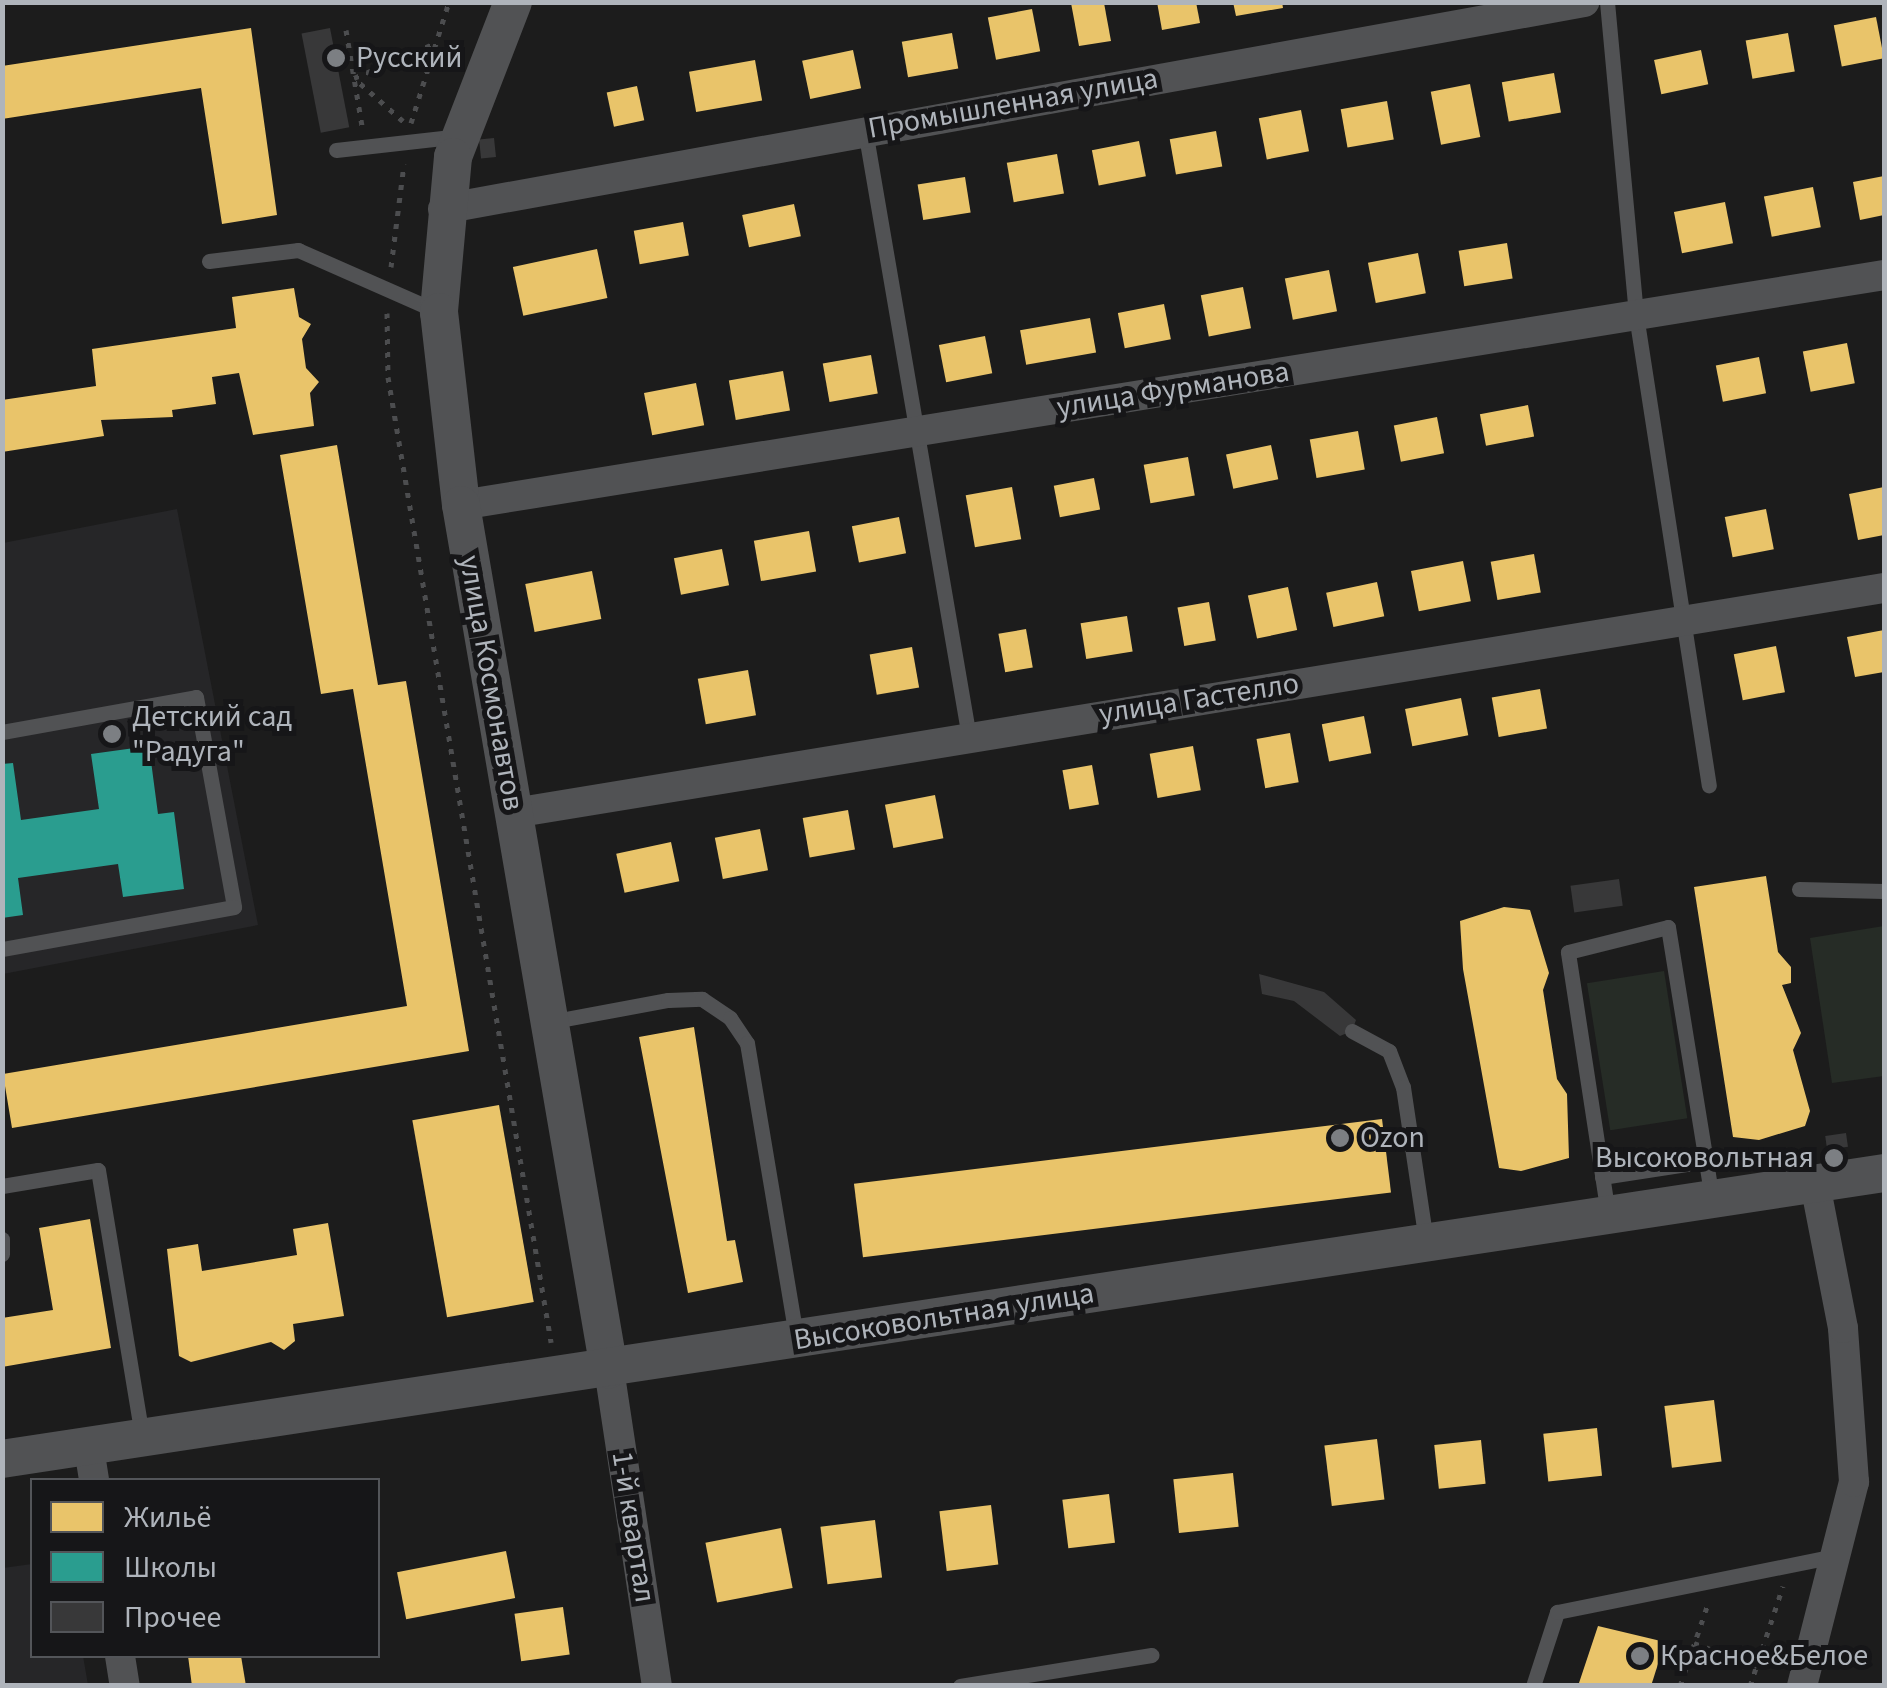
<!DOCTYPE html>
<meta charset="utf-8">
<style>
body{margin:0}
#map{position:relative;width:1887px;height:1688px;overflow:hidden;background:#1c1c1c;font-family:"Source Sans 3",sans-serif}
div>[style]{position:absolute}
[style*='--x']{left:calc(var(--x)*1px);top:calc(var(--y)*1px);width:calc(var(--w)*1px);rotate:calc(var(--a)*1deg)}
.built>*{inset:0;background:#262628}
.green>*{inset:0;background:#262c26;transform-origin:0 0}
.homes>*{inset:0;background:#e9c46a;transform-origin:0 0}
.schools>*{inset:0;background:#2a9d8f}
.building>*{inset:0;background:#383839;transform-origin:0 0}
.path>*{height:5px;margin-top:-2.5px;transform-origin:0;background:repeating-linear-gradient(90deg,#4c4d4f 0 5px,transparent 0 13px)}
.service>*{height:15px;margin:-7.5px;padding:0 7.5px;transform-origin:7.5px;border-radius:7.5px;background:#515254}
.minor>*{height:30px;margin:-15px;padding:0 15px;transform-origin:15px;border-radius:15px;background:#515254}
.tertiary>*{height:38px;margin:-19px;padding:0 19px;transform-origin:19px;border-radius:19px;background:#515254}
.dots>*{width:28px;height:28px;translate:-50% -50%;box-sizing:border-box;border:5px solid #161618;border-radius:50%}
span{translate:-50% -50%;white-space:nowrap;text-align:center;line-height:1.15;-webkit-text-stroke:10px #161618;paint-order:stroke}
.poi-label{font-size:30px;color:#afb4bb}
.left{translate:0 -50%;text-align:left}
.right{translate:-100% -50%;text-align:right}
.street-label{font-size:30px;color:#afb4bb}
.frame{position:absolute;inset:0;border:5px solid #afb4bb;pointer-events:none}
.legend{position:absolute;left:30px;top:1478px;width:350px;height:180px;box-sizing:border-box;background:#161618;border:2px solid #535559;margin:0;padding:12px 18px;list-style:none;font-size:30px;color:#afb4bb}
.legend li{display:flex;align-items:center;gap:20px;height:50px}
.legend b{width:50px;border:2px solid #535559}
</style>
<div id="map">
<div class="built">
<i style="clip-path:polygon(177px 509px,258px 925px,3px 974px,3px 543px)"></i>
<i style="clip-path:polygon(32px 1564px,32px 1656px,83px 1656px,88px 1685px,3px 1685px,3px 1568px)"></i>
</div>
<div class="green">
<i style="clip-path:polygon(1884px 926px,1884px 1076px,1832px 1083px,1810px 938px)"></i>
<i style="left:1664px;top:971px;width:149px;height:78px;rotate:81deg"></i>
</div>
<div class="homes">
<i style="clip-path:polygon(1157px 2px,1196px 2px,1200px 23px,1162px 30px)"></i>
<i style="clip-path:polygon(1233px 2px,1282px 2px,1283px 8px,1236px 16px)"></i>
<i style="clip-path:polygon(1071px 3px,1104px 3px,1111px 41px,1079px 46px)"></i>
<i style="left:1032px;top:9px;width:43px;height:45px;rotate:79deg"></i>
<i style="left:1876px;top:17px;width:42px;height:43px;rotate:79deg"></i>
<i style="clip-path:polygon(251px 28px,277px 215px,222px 224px,201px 88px,2px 119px,2px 66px)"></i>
<i style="left:952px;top:33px;width:36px;height:51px;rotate:80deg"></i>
<i style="left:1788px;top:33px;width:39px;height:43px;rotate:80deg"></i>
<i style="left:853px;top:50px;width:39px;height:52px;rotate:78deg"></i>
<i style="left:1701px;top:50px;width:35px;height:48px;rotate:78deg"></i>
<i style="left:755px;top:60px;width:41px;height:67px;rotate:80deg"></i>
<i style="left:1554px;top:73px;width:40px;height:53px;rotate:80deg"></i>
<i style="left:1470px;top:84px;width:54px;height:40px;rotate:79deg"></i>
<i style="left:637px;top:86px;width:35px;height:31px;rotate:78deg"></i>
<i style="left:1387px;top:101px;width:39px;height:47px;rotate:80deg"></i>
<i style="left:1301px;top:110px;width:42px;height:43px;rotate:79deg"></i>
<i style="left:1216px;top:131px;width:36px;height:47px;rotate:80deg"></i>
<i style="left:1139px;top:141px;width:36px;height:48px;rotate:79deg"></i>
<i style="left:1057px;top:154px;width:40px;height:51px;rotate:80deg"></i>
<i style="clip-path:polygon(1884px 176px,1884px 215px,1860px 220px,1853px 182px)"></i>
<i style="left:965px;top:177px;width:36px;height:48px;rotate:81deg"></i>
<i style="left:1813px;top:187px;width:41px;height:50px;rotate:79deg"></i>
<i style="left:1725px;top:202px;width:42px;height:52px;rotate:79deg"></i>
<i style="left:794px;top:204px;width:33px;height:53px;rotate:78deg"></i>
<i style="left:683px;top:222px;width:34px;height:50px;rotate:80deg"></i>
<i style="left:1507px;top:243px;width:36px;height:49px;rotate:81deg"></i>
<i style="left:597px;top:249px;width:50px;height:86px;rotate:78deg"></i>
<i style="left:1418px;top:253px;width:41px;height:51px;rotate:79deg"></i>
<i style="left:1329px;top:270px;width:42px;height:45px;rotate:79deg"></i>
<i style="left:1243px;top:287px;width:42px;height:43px;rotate:79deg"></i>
<i style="clip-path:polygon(294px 288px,299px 317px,311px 324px,302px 339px,306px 368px,319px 382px,310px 393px,314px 426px,253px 435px,239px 373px,212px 377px,216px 404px,172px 410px,173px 417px,101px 420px,104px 436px,2px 452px,2px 400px,96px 386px,92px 349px,236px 328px,232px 297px)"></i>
<i style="left:1164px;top:304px;width:36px;height:47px;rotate:79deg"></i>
<i style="left:1090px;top:318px;width:35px;height:71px;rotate:80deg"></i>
<i style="left:985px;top:336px;width:38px;height:47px;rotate:79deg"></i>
<i style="left:1847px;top:343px;width:41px;height:45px;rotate:79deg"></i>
<i style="left:871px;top:355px;width:39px;height:49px;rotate:80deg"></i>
<i style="left:1759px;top:357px;width:37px;height:44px;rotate:79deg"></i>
<i style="left:783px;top:371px;width:40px;height:55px;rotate:80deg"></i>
<i style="left:696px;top:383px;width:43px;height:53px;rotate:79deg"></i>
<i style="left:1528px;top:405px;width:32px;height:49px;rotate:79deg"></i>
<i style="left:1437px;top:417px;width:37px;height:44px;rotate:79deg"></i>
<i style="left:1358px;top:431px;width:39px;height:49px;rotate:80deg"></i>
<i style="clip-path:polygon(337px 445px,378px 685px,406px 681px,469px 1051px,12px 1128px,3px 1074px,407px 1006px,353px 689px,321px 694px,280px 455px)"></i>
<i style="left:1271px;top:445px;width:35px;height:46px;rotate:78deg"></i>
<i style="left:1188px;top:457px;width:39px;height:45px;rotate:80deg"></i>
<i style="left:1094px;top:478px;width:32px;height:41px;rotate:79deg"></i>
<i style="left:1012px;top:487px;width:53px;height:47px;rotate:80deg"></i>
<i style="clip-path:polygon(1884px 487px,1884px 535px,1858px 540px,1849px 494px)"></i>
<i style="left:1766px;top:509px;width:41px;height:42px;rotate:79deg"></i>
<i style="left:899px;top:517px;width:37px;height:48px;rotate:79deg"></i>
<i style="left:809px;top:531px;width:41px;height:56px;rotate:80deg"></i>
<i style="left:722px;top:549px;width:37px;height:49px;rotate:79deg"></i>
<i style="left:1534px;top:554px;width:39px;height:44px;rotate:80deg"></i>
<i style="left:1463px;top:561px;width:41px;height:53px;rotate:79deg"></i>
<i style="left:592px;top:571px;width:49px;height:68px;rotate:79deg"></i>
<i style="left:1377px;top:582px;width:35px;height:52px;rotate:78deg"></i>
<i style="left:1288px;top:587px;width:44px;height:41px;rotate:78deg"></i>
<i style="left:1209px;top:602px;width:39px;height:32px;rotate:80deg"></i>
<i style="left:1127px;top:616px;width:36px;height:47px;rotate:81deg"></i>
<i style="left:1026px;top:629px;width:39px;height:28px;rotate:80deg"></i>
<i style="clip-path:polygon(1884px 630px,1884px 672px,1855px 677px,1847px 637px)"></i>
<i style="left:1776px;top:646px;width:47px;height:43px;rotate:79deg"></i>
<i style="left:912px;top:647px;width:41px;height:43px;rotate:80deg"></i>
<i style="left:748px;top:670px;width:46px;height:51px;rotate:80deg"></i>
<i style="left:1540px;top:689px;width:40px;height:49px;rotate:80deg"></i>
<i style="left:1461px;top:698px;width:38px;height:57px;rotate:79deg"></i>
<i style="left:1364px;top:716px;width:38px;height:43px;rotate:79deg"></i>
<i style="left:1290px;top:733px;width:50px;height:34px;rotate:80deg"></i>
<i style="left:1193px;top:746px;width:45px;height:44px;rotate:80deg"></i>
<i style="left:1092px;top:765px;width:40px;height:30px;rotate:80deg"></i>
<i style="left:935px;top:795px;width:44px;height:51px;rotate:79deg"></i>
<i style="left:848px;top:810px;width:40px;height:46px;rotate:80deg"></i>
<i style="left:760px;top:829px;width:42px;height:46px;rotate:79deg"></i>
<i style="left:671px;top:842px;width:40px;height:56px;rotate:78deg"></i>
<i style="clip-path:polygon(1766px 876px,1778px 952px,1791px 967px,1791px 983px,1782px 985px,1801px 1033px,1793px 1050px,1810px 1111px,1805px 1126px,1759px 1140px,1733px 1137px,1694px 887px)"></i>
<i style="clip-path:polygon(1504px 907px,1530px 910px,1549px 973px,1543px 990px,1557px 1079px,1567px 1094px,1569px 1158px,1521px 1171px,1499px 1168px,1463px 969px,1460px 921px)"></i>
<i style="clip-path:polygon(694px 1027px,727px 1241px,735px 1240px,743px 1282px,688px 1293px,639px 1037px)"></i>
<i style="left:499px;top:1105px;width:200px;height:88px;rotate:80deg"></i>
<i style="left:1382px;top:1119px;width:74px;height:532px;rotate:83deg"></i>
<i style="clip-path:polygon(90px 1219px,111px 1348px,2px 1367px,2px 1318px,53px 1310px,39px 1228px)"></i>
<i style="clip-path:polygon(328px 1223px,344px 1316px,293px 1324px,295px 1341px,284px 1350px,271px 1342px,191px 1362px,179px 1356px,167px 1249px,198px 1244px,202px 1271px,297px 1255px,293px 1229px)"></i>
<i style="left:1714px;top:1400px;width:62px;height:50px;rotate:83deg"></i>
<i style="left:1597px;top:1428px;width:48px;height:54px;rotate:84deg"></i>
<i style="left:1377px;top:1439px;width:61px;height:53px;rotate:83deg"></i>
<i style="left:1481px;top:1440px;width:44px;height:47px;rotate:84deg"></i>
<i style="left:1233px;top:1473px;width:54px;height:60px;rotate:84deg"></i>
<i style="left:1109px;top:1494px;width:49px;height:47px;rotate:83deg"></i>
<i style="left:991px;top:1505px;width:60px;height:52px;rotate:83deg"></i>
<i style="left:875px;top:1520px;width:58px;height:55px;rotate:83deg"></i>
<i style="left:781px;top:1528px;width:61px;height:77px;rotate:79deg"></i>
<i style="left:506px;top:1551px;width:48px;height:111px;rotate:79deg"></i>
<i style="left:563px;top:1607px;width:48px;height:49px;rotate:82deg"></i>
<i style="clip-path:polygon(1598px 1626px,1665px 1642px,1651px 1686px,1578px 1686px)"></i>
<i style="clip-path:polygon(188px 1656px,241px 1656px,246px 1686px,192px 1686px)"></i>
</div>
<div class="schools">
<i style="clip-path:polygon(149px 746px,158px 814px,174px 812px,184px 889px,123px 897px,118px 864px,18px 878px,23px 915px,2px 918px,2px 764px,13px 763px,21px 820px,99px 809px,91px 754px)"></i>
</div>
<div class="building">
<i style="left:330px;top:28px;width:101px;height:29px;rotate:79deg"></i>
<i style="left:494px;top:138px;width:19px;height:15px;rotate:84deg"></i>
<i style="left:1619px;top:879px;width:27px;height:49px;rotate:82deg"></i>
<i style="clip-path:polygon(1259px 974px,1324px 992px,1356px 1020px,1352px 1031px,1340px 1036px,1294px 1001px,1262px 994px)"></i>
<i style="left:1846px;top:1133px;width:14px;height:21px;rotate:82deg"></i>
</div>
<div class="path">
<i style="--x:346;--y:30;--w:97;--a:80.5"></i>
<i style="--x:403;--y:121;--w:65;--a:-138.7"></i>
<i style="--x:354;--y:78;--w:86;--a:-23.3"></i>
<i style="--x:411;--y:123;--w:127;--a:-72.6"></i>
<i style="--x:391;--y:267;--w:104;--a:-82.8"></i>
<i style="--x:387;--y:313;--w:64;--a:89.1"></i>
<i style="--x:388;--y:377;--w:979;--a:80.41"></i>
<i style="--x:1694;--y:1643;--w:67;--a:20.1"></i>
<i style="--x:1680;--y:1686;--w:90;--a:-71.2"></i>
<i style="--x:1750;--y:1686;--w:105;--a:-71.7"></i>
</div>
<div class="service">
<i style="--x:1607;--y:2;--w:314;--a:84.7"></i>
<i style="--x:1636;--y:315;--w:476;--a:81.2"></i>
<i style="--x:865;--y:130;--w:616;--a:80.28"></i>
<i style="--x:336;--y:150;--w:125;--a:-6.4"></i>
<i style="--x:209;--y:261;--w:90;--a:-7"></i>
<i style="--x:298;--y:250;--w:151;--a:23.8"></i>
<i style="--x:2;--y:732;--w:197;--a:-10.2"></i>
<i style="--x:196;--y:697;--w:213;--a:79.7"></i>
<i style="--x:234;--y:907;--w:236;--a:169.7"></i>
<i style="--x:1799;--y:889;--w:85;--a:1.3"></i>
<i style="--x:549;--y:1022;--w:121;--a:-10.5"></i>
<i style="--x:668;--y:1000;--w:34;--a:-2"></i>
<i style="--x:702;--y:999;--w:34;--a:34"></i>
<i style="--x:730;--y:1018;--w:30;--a:56"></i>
<i style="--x:747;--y:1043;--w:297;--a:80.5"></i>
<i style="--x:1352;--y:1031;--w:42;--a:28.4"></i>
<i style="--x:1389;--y:1051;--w:39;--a:69"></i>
<i style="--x:1403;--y:1087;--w:156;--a:81.5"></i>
<i style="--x:1602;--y:1177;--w:105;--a:-8.7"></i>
<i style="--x:2;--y:1186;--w:97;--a:-9.5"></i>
<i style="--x:98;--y:1170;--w:269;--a:80.6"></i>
<i style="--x:1608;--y:1214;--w:265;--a:-98.7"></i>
<i style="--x:1568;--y:952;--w:103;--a:-14"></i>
<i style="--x:1668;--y:927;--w:277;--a:80.8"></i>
<i style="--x:2;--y:1239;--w:15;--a:90"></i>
<i style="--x:960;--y:1686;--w:194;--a:-9.2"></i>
<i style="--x:1533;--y:1686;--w:78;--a:-72"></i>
<i style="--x:1557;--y:1612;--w:284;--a:-11.4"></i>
</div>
<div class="minor">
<i style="--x:443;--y:209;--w:1160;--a:-10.28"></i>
<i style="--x:461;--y:505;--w:1441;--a:-9.18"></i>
<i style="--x:514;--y:813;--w:1388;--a:-9.33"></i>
<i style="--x:609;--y:1369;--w:321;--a:81.4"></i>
<i style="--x:89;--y:1448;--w:32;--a:81"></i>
<i style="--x:120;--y:1656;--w:30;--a:81"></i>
<i style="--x:1802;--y:1686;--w:211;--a:-75.7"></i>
<i style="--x:1854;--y:1482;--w:154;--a:-94.1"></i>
<i style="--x:1843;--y:1328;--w:147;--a:-101"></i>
</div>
<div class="tertiary">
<i style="--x:513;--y:2;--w:166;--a:111.2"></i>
<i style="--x:453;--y:157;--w:156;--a:95.2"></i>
<i style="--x:439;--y:312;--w:194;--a:83.5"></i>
<i style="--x:461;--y:505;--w:877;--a:80.28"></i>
<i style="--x:2;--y:1459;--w:1904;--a:-8.64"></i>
</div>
<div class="dots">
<i style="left:336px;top:58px;background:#7c7f83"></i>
<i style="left:112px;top:734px;background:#7c7f83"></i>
<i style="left:1340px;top:1138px;background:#7c7f83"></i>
<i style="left:1834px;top:1158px;background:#7c7f83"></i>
<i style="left:1640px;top:1656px;background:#7c7f83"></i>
</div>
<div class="poi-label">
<span class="left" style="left:356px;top:58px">Русский</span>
<span class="left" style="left:132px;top:734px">Детский сад<br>"Радуга"</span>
<span class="left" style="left:1360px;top:1138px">Ozon</span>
<span class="right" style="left:1814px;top:1158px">Высоковольтная</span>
<span class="left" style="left:1660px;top:1656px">Красное&amp;Белое</span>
</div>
<div class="street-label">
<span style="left:1013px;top:104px;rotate:-10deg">Промышленная улица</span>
<span style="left:1173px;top:390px;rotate:-9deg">улица Фурманова</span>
<span style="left:491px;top:683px;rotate:80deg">улица Космонавтов</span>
<span style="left:1199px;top:699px;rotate:-9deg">улица Гастелло</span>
<span style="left:944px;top:1317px;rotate:-9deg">Высоковольтная улица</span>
<span style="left:633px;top:1527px;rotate:81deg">1-й квартал</span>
</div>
<div class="frame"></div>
<ul class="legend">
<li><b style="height:28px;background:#e9c46a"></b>Жильё</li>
<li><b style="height:28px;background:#2a9d8f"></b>Школы</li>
<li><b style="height:28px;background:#383839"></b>Прочее</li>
</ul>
</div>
